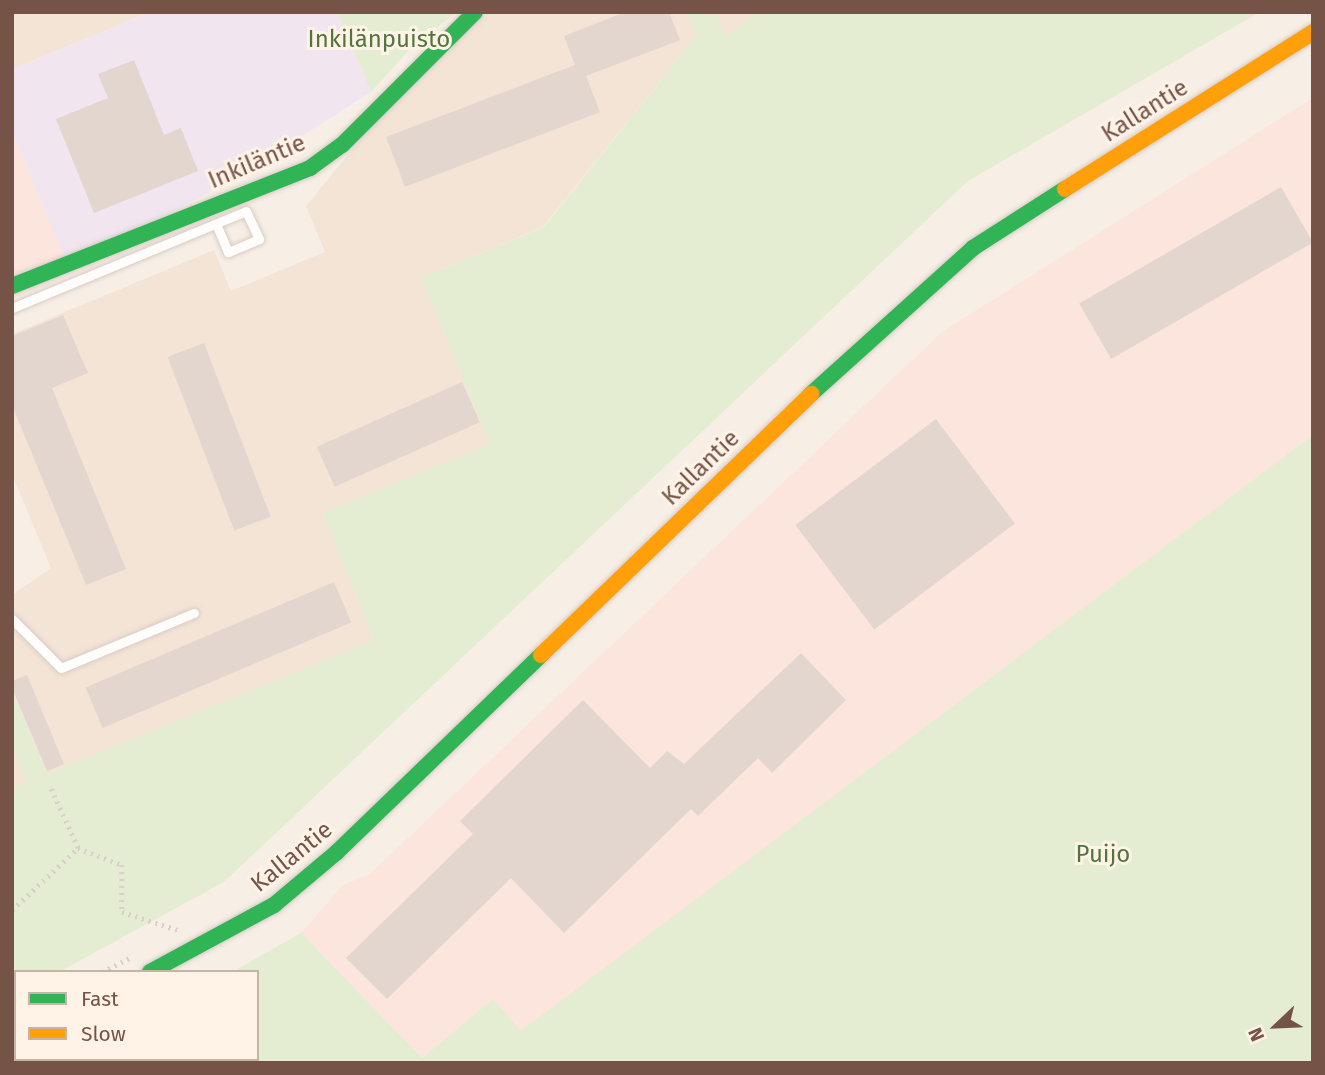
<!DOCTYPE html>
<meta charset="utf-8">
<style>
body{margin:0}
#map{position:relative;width:1325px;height:1075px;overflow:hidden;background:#f7efe6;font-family:"Fira Sans",sans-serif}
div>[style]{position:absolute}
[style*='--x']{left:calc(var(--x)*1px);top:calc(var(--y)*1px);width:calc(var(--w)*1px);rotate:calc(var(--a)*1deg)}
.residential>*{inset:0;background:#f3e4d6}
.commercial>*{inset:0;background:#fbe5dc}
.education>*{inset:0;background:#f1e5f0}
.green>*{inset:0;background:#e4edd1}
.building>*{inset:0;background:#e3d6ce;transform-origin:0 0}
.path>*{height:4.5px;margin-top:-2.25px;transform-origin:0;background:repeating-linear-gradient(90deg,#d9cfcb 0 2px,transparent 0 7px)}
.roads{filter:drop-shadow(0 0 2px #d8ccc5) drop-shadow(0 0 2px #d8ccc5)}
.lane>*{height:9px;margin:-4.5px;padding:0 4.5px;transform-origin:4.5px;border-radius:4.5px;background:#fefdfb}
.fast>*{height:16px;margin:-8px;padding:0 8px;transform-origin:8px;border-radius:8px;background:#30b455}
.slow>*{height:16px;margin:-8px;padding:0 8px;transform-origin:8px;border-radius:8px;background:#ff9f0a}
span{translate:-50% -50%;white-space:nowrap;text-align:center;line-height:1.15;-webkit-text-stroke:6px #fff3e7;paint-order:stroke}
.park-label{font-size:24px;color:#52753c}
.street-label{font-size:24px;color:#755347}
.frame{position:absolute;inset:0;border:14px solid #755347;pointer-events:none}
.legend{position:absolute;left:14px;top:970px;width:245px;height:91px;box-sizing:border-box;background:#fff3e7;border:2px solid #c8b3a7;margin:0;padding:9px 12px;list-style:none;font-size:21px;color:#755347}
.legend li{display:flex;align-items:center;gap:14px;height:35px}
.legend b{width:35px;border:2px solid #c8b3a7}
.north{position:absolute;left:1241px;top:991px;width:70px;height:70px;-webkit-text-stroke:5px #fff3e7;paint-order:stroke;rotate:247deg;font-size:19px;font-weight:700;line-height:28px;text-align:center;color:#755347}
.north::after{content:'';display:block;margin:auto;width:24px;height:32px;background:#755347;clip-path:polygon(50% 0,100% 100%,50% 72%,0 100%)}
</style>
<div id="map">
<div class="residential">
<i style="clip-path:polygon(12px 12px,150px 12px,12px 69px)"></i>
<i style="clip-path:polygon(488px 12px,686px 12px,696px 36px,543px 227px,421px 278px,490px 444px,323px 513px,374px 640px,47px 774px,12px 691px,12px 595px,51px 568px,12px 474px,12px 334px,214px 250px,231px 291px,325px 252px,306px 206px,425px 61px)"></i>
<i style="clip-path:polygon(715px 12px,757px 12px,725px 37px)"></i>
<i style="clip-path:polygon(12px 745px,28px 782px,12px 788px)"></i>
</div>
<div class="commercial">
<i style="clip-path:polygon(1313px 98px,1313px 435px,521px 1032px,493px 999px,422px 1058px,301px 933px,343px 885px,370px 874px,942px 332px)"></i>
<i style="clip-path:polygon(12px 132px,68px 266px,12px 289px)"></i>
</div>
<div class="education">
<i style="clip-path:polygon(150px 12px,337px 12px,371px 92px,233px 180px,68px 266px,12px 132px,12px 69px)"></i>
</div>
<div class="green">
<i style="clip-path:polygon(337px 12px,457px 12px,410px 49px,371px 92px)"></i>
<i style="clip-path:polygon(686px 12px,715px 12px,725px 37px,757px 12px,1260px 12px,968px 181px,224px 882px,59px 972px,16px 972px,12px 998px,12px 788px,27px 782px,12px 745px,12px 691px,47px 774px,374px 640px,323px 513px,490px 444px,421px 278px,544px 227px,696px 36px)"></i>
<i style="clip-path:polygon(1313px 435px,1313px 1063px,46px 1063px,257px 1059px,257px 972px,232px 972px,301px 933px,422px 1058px,493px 999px,521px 1031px)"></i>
</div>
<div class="building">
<i style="clip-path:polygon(625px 12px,669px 12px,680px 40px,586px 76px,600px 112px,405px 187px,386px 137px,575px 65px,564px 36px)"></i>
<i style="clip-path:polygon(134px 60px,164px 135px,181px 128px,198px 171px,94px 213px,56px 119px,108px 98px,98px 74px)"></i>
<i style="left:1281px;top:187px;width:64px;height:233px;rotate:60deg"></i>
<i style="clip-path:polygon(63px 315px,88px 373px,52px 388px,126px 569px,86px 585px,12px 405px,12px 336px)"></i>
<i style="left:204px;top:343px;width:186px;height:39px;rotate:69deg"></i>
<i style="left:462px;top:382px;width:44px;height:159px;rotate:66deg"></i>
<i style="left:936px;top:419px;width:131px;height:176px;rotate:53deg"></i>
<i style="left:334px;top:582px;width:44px;height:270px;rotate:67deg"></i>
<i style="clip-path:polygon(801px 653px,846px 700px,772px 773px,758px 758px,698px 816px,691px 809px,564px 933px,511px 878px,387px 999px,346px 958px,473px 834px,460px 821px,583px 700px,650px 768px,667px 751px,684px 764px)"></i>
<i style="clip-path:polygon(27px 675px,64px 764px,47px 771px,12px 688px,12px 681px)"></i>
</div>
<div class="path">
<i style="--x:78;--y:848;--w:47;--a:21.1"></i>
<i style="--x:122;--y:865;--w:47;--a:90"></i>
<i style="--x:122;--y:912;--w:59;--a:17.8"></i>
<i style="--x:12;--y:910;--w:91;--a:-43.2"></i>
<i style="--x:78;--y:848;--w:65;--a:-114.6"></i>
<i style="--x:102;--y:972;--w:33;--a:-27"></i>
</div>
<div class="roads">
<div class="lane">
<i style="--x:12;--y:308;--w:253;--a:-22.5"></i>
<i style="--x:246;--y:211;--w:31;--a:65"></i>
<i style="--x:259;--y:239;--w:34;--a:157"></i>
<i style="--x:228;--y:252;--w:30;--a:-113"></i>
<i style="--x:12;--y:619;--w:69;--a:45"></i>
<i style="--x:61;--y:668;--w:144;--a:-22.5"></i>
</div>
<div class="fast">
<i style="--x:12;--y:286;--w:321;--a:-21.6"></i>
<i style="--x:310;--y:168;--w:39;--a:-36"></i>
<i style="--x:342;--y:145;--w:188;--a:-45"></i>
<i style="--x:811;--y:394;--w:218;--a:-42"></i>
<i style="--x:973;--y:248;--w:109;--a:-32.7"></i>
<i style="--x:150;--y:972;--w:141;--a:-28.4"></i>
<i style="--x:274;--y:905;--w:82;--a:-40.1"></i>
<i style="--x:337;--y:852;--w:284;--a:-44"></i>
<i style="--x:12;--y:1040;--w:4;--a:-27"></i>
</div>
<div class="slow">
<i style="--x:1065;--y:189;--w:294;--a:-32.3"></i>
<i style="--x:541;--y:655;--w:376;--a:-44"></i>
</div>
</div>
<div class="park-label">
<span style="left:379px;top:40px">Inkilänpuisto</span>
<span style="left:1103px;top:855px">Puijo</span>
</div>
<div class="street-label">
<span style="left:1145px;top:111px;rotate:-32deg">Kallantie</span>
<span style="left:257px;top:162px;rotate:-23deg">Inkiläntie</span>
<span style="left:701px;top:468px;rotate:-44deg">Kallantie</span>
<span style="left:292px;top:857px;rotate:-39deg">Kallantie</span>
</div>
<div class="frame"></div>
<ul class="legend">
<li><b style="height:9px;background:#30b455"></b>Fast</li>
<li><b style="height:9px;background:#ff9f0a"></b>Slow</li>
</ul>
<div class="north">N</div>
</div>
